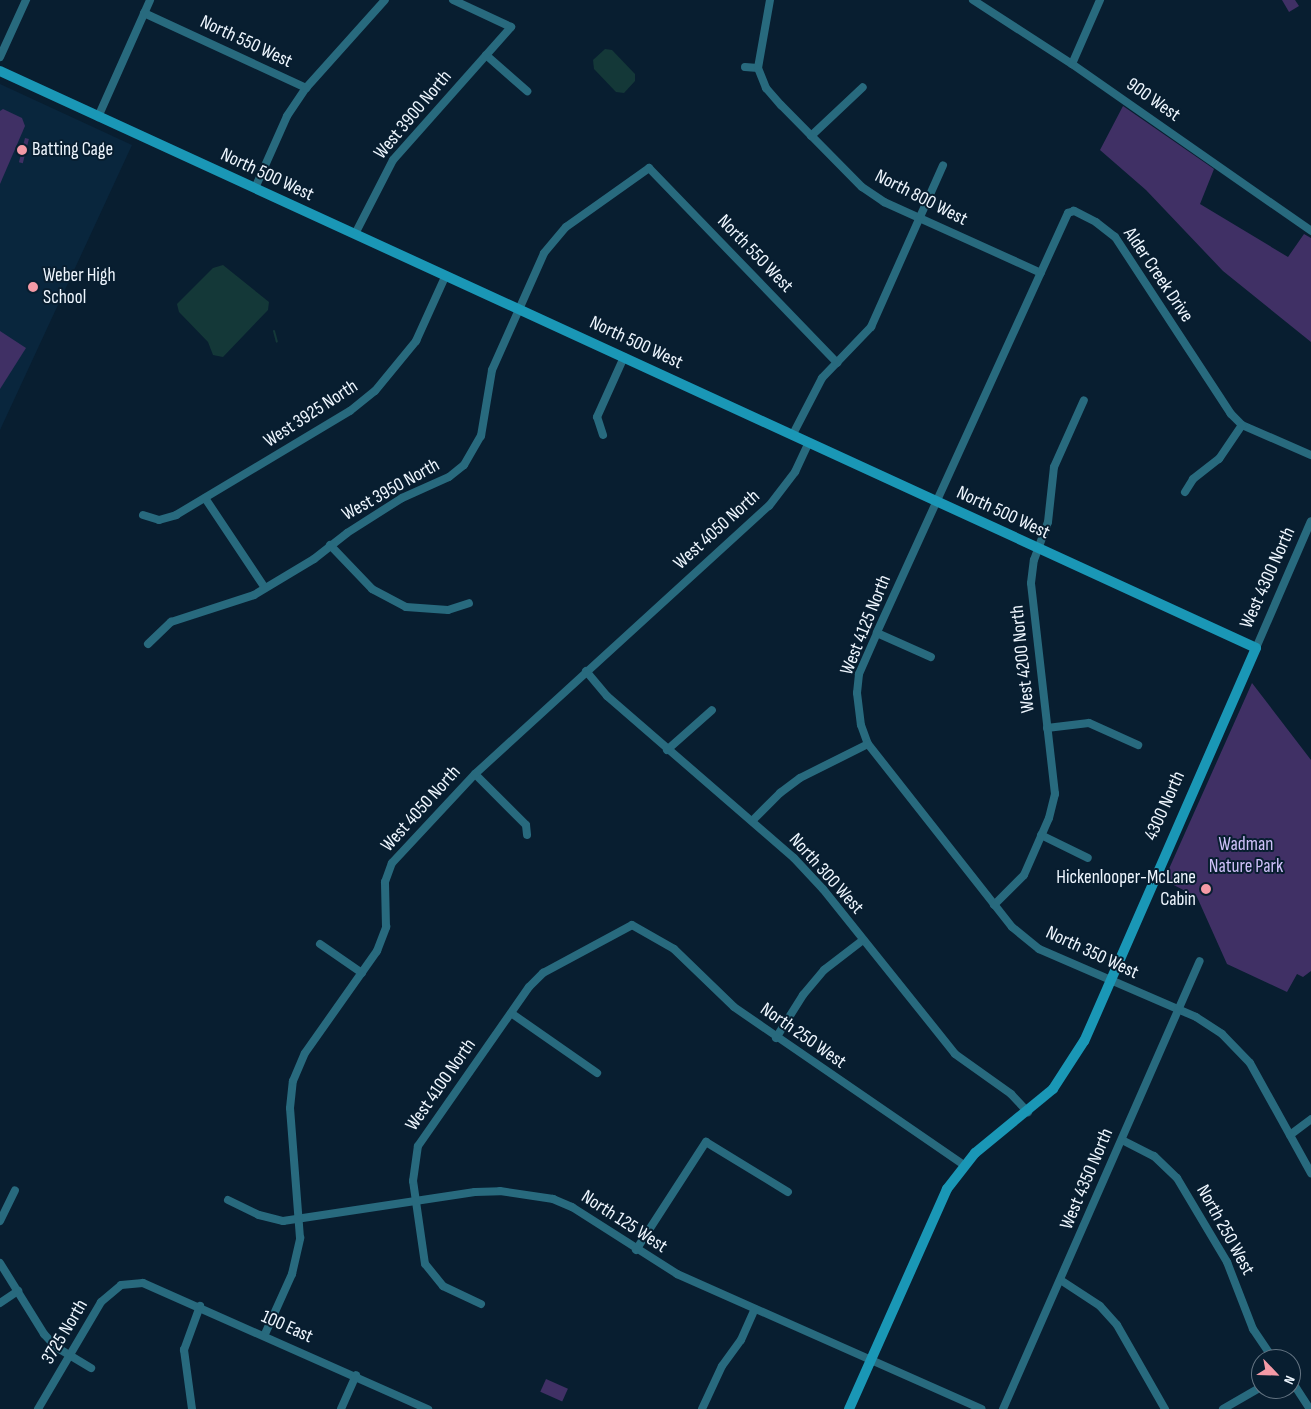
<!DOCTYPE html>
<style>
body{margin:0}
#map{position:relative;width:1311px;height:1409px;overflow:hidden;background:#081e30;font-family:"Sofia Sans Condensed",sans-serif}
div>[style]{position:absolute}
[style*='--x']{left:calc(var(--x)*1px);top:calc(var(--y)*1px);width:calc(var(--w)*1px);rotate:calc(var(--a)*1deg)}
.built>*{inset:0;background:#09263d}
.green>*{inset:0;background:#403065;transform-origin:0 0}
.water>*{inset:0;background:#143838}
.stream>*{height:2px;margin:-1px;padding:0 1px;transform-origin:1px;border-radius:1px;background:#143838}
.street>*{height:8px;margin:-4px;padding:0 4px;transform-origin:4px;border-radius:4px;background:#286a7e}
.secondary>*{height:10px;margin:-5px;padding:0 5px;transform-origin:5px;border-radius:5px;background:#1a97b6}
.dots>*{width:14px;height:14px;translate:-50% -50%;box-sizing:border-box;border:2px solid #081e30;border-radius:50%}
span{translate:-50% -50%;white-space:nowrap;text-align:center;line-height:1.15;-webkit-text-stroke:4px #081e30;paint-order:stroke}
.street-label{font-size:19px;color:#eef6fe}
.poi-label{font-size:19px;color:#eef6fe}
.left{translate:0 -50%;text-align:left}
.right{translate:-100% -50%;text-align:right}
.park-label{font-size:19px;color:#cfc1f9}
.north{position:absolute;left:1251px;top:1349px;width:50px;height:50px;box-sizing:border-box;background:#081e30;border:1px solid #647482;border-radius:50%;rotate:114deg;font-size:14px;font-weight:700;line-height:20px;text-align:center;color:#eef6fe}
.north::after{content:'';display:block;margin:auto;width:18px;height:22px;background:#f49aa6;clip-path:polygon(50% 0,100% 100%,50% 72%,0 100%)}
</style>
<div id="map">
<div class="built">
<i style="clip-path:polygon(0 84px,132px 145px,0 430px)"></i>
</div>
<div class="green">
<i style="clip-path:polygon(1282px 0,1295px 0,1299px 6px,1289px 12px)"></i>
<i style="clip-path:polygon(1123px 106px,1214px 169px,1200px 204px,1288px 257px,1304px 234px,1311px 238px,1311px 342px,1223px 271px,1146px 190px,1100px 150px)"></i>
<i style="clip-path:polygon(3px 109px,22px 118px,25px 126px,0 184px,0 111px)"></i>
<i style="left:25px;top:138px;width:4px;height:25px;rotate:14deg"></i>
<i style="clip-path:polygon(0 331px,26px 348px,0 389px)"></i>
<i style="clip-path:polygon(1252px 683px,1311px 760px,1311px 971px,1303px 977px,1297px 974px,1287px 992px,1227px 964px,1197px 897px,1164px 880px)"></i>
<i style="left:546px;top:1379px;width:24px;height:14px;rotate:24deg"></i>
</div>
<div class="water">
<i style="clip-path:polygon(605px 49px,612px 50px,635px 74px,635px 81px,624px 93px,616px 92px,594px 69px,593px 60px)"></i>
<i style="clip-path:polygon(223px 265px,269px 302px,268px 310px,223px 357px,213px 355px,208px 342px,179px 312px,177px 304px,213px 268px)"></i>
</div>
<div class="stream">
<i style="--x:274;--y:331;--w:11;--a:75"></i>
</div>
<div class="street">
<i style="--x:973;--y:0;--w:118;--a:32.9"></i>
<i style="--x:1072;--y:64;--w:292;--a:34.9"></i>
<i style="--x:144;--y:13;--w:179;--a:24.8"></i>
<i style="--x:486;--y:55;--w:55;--a:41.3"></i>
<i style="--x:0;--y:57;--w:63;--a:-65.5"></i>
<i style="--x:1072;--y:64;--w:70;--a:-66.4"></i>
<i style="--x:745;--y:67;--w:13;--a:4"></i>
<i style="--x:758;--y:68;--w:22;--a:68"></i>
<i style="--x:766;--y:88;--w:23;--a:49"></i>
<i style="--x:781;--y:105;--w:115;--a:45.4"></i>
<i style="--x:862;--y:187;--w:27;--a:34"></i>
<i style="--x:884;--y:202;--w:172;--a:24.3"></i>
<i style="--x:758;--y:68;--w:69;--a:-80"></i>
<i style="--x:98;--y:117;--w:128;--a:-66"></i>
<i style="--x:811;--y:136;--w:71;--a:-43.3"></i>
<i style="--x:255;--y:188;--w:79;--a:-66"></i>
<i style="--x:287;--y:116;--w:34;--a:-56"></i>
<i style="--x:306;--y:88;--w:118;--a:-48.1"></i>
<i style="--x:355;--y:234;--w:83;--a:-62.8"></i>
<i style="--x:393;--y:160;--w:178;--a:-48.4"></i>
<i style="--x:511;--y:27;--w:64;--a:-155"></i>
<i style="--x:793;--y:434;--w:63;--a:-62.6"></i>
<i style="--x:822;--y:378;--w:71;--a:-46.1"></i>
<i style="--x:871;--y:327;--w:177;--a:-66"></i>
<i style="--x:603;--y:435;--w:19;--a:-108"></i>
<i style="--x:597;--y:417;--w:66;--a:-65.8"></i>
<i style="--x:1311;--y:455;--w:75;--a:-156.5"></i>
<i style="--x:1242;--y:425;--w:16;--a:-135"></i>
<i style="--x:1231;--y:414;--w:212;--a:-123.2"></i>
<i style="--x:1115;--y:237;--w:24;--a:-142"></i>
<i style="--x:1096;--y:222;--w:25;--a:-153"></i>
<i style="--x:1074;--y:211;--w:6;--a:162"></i>
<i style="--x:1068;--y:213;--w:461;--a:114.5"></i>
<i style="--x:877;--y:633;--w:45;--a:113.7"></i>
<i style="--x:859;--y:674;--w:19;--a:96"></i>
<i style="--x:857;--y:693;--w:32;--a:83"></i>
<i style="--x:861;--y:725;--w:20;--a:70"></i>
<i style="--x:868;--y:744;--w:233;--a:51.8"></i>
<i style="--x:1012;--y:927;--w:35;--a:39"></i>
<i style="--x:1039;--y:949;--w:171;--a:23.4"></i>
<i style="--x:1196;--y:1017;--w:31;--a:33"></i>
<i style="--x:1222;--y:1034;--w:40;--a:46"></i>
<i style="--x:1250;--y:1063;--w:126;--a:61"></i>
<i style="--x:1185;--y:492;--w:15;--a:-58"></i>
<i style="--x:1193;--y:479;--w:33;--a:-38"></i>
<i style="--x:1219;--y:459;--w:41;--a:-55.9"></i>
<i style="--x:205;--y:498;--w:108;--a:56.3"></i>
<i style="--x:143;--y:515;--w:17;--a:17"></i>
<i style="--x:159;--y:520;--w:18;--a:-16"></i>
<i style="--x:176;--y:515;--w:203;--a:-30.9"></i>
<i style="--x:350;--y:411;--w:32;--a:-39"></i>
<i style="--x:375;--y:391;--w:65;--a:-50.6"></i>
<i style="--x:416;--y:341;--w:72;--a:-65.6"></i>
<i style="--x:330;--y:545;--w:61;--a:46.3"></i>
<i style="--x:372;--y:589;--w:38;--a:28"></i>
<i style="--x:406;--y:607;--w:42;--a:4.1"></i>
<i style="--x:448;--y:610;--w:22;--a:-18"></i>
<i style="--x:877;--y:633;--w:59;--a:24"></i>
<i style="--x:148;--y:644;--w:32;--a:-44"></i>
<i style="--x:171;--y:622;--w:87;--a:-18"></i>
<i style="--x:254;--y:595;--w:70;--a:-31"></i>
<i style="--x:314;--y:559;--w:42;--a:-38.2"></i>
<i style="--x:347;--y:533;--w:65;--a:-32.5"></i>
<i style="--x:402;--y:498;--w:51;--a:-24.1"></i>
<i style="--x:449;--y:477;--w:19;--a:-39"></i>
<i style="--x:464;--y:465;--w:34;--a:-60"></i>
<i style="--x:481;--y:436;--w:67;--a:-80.5"></i>
<i style="--x:492;--y:370;--w:128;--a:-66"></i>
<i style="--x:544;--y:253;--w:34;--a:-50"></i>
<i style="--x:566;--y:227;--w:102;--a:-35.4"></i>
<i style="--x:649;--y:168;--w:271;--a:46"></i>
<i style="--x:1256;--y:648;--w:138;--a:-66.6"></i>
<i style="--x:586;--y:671;--w:33;--a:50"></i>
<i style="--x:607;--y:696;--w:247;--a:40.9"></i>
<i style="--x:794;--y:858;--w:42;--a:46.9"></i>
<i style="--x:823;--y:889;--w:211;--a:51.3"></i>
<i style="--x:955;--y:1054;--w:69;--a:35.5"></i>
<i style="--x:1011;--y:1094;--w:25;--a:47"></i>
<i style="--x:1047;--y:728;--w:42;--a:-6.8"></i>
<i style="--x:1089;--y:723;--w:54;--a:24.2"></i>
<i style="--x:667;--y:750;--w:60;--a:-41.6"></i>
<i style="--x:475;--y:774;--w:72;--a:45"></i>
<i style="--x:526;--y:825;--w:10;--a:84"></i>
<i style="--x:752;--y:821;--w:40;--a:-45"></i>
<i style="--x:780;--y:793;--w:25;--a:-37"></i>
<i style="--x:800;--y:778;--w:76;--a:-26.6"></i>
<i style="--x:1041;--y:835;--w:52;--a:26.1"></i>
<i style="--x:994;--y:905;--w:42;--a:-45"></i>
<i style="--x:1024;--y:875;--w:62;--a:-66.3"></i>
<i style="--x:1049;--y:818;--w:25;--a:-76"></i>
<i style="--x:1055;--y:794;--w:212;--a:-96.5"></i>
<i style="--x:1031;--y:583;--w:23;--a:-83"></i>
<i style="--x:1034;--y:560;--w:40;--a:-69.8"></i>
<i style="--x:1048;--y:522;--w:55;--a:-83.8"></i>
<i style="--x:1054;--y:467;--w:73;--a:-65.9"></i>
<i style="--x:320;--y:944;--w:51;--a:34.6"></i>
<i style="--x:511;--y:1013;--w:105;--a:34.9"></i>
<i style="--x:776;--y:1038;--w:51;--a:-57.9"></i>
<i style="--x:803;--y:995;--w:33;--a:-50"></i>
<i style="--x:824;--y:970;--w:49;--a:-37.6"></i>
<i style="--x:1290;--y:1135;--w:26;--a:-37"></i>
<i style="--x:1122;--y:1140;--w:36;--a:27"></i>
<i style="--x:1154;--y:1156;--w:32;--a:44"></i>
<i style="--x:1177;--y:1178;--w:98;--a:59.2"></i>
<i style="--x:1227;--y:1262;--w:72;--a:68.8"></i>
<i style="--x:1253;--y:1329;--w:36;--a:56"></i>
<i style="--x:228;--y:1200;--w:34;--a:26"></i>
<i style="--x:259;--y:1215;--w:25;--a:14"></i>
<i style="--x:283;--y:1221;--w:194;--a:-8.6"></i>
<i style="--x:475;--y:1192;--w:25;--a:-2"></i>
<i style="--x:500;--y:1191;--w:54;--a:8.6"></i>
<i style="--x:553;--y:1199;--w:21;--a:23"></i>
<i style="--x:572;--y:1207;--w:125;--a:32.5"></i>
<i style="--x:677;--y:1274;--w:333;--a:23.9"></i>
<i style="--x:0;--y:1221;--w:34;--a:-64"></i>
<i style="--x:636;--y:1250;--w:129;--a:-57.1"></i>
<i style="--x:706;--y:1142;--w:96;--a:31.4"></i>
<i style="--x:0;--y:1263;--w:84;--a:58.2"></i>
<i style="--x:44;--y:1334;--w:18;--a:47"></i>
<i style="--x:56;--y:1347;--w:41;--a:31"></i>
<i style="--x:1062;--y:1281;--w:45;--a:33.3"></i>
<i style="--x:1100;--y:1306;--w:25;--a:48"></i>
<i style="--x:1117;--y:1325;--w:97;--a:60.3"></i>
<i style="--x:0;--y:1303;--w:22;--a:-34"></i>
<i style="--x:481;--y:1304;--w:42;--a:-154.7"></i>
<i style="--x:443;--y:1286;--w:28;--a:-129"></i>
<i style="--x:425;--y:1264;--w:84;--a:-98.2"></i>
<i style="--x:413;--y:1181;--w:35;--a:-82"></i>
<i style="--x:418;--y:1146;--w:194;--a:-55.1"></i>
<i style="--x:529;--y:987;--w:20;--a:-45"></i>
<i style="--x:543;--y:973;--w:101;--a:-28.3"></i>
<i style="--x:632;--y:925;--w:48;--a:29.7"></i>
<i style="--x:674;--y:949;--w:83;--a:44"></i>
<i style="--x:734;--y:1007;--w:279;--a:34.5"></i>
<i style="--x:265;--y:1334;--w:66;--a:-65.8"></i>
<i style="--x:292;--y:1274;--w:37;--a:-77"></i>
<i style="--x:300;--y:1238;--w:130;--a:-94.4"></i>
<i style="--x:290;--y:1108;--w:27;--a:-84"></i>
<i style="--x:293;--y:1081;--w:30;--a:-67"></i>
<i style="--x:305;--y:1053;--w:125;--a:-54.8"></i>
<i style="--x:377;--y:951;--w:26;--a:-69"></i>
<i style="--x:386;--y:927;--w:45;--a:-91.3"></i>
<i style="--x:385;--y:882;--w:20;--a:-70"></i>
<i style="--x:392;--y:863;--w:122;--a:-47"></i>
<i style="--x:475;--y:774;--w:398;--a:-42.4"></i>
<i style="--x:769;--y:506;--w:43;--a:-52.6"></i>
<i style="--x:795;--y:472;--w:33;--a:-65"></i>
<i style="--x:1291;--y:1380;--w:35;--a:57"></i>
<i style="--x:38;--y:1409;--w:124;--a:-59.5"></i>
<i style="--x:101;--y:1302;--w:26;--a:-40"></i>
<i style="--x:121;--y:1285;--w:22;--a:-5"></i>
<i style="--x:143;--y:1283;--w:312;--a:23.9"></i>
<i style="--x:192;--y:1409;--w:60;--a:-97.7"></i>
<i style="--x:184;--y:1350;--w:47;--a:-70"></i>
<i style="--x:341;--y:1409;--w:37;--a:-66"></i>
<i style="--x:702;--y:1409;--w:47;--a:-65.1"></i>
<i style="--x:722;--y:1366;--w:32;--a:-54"></i>
<i style="--x:741;--y:1340;--w:34;--a:-66"></i>
<i style="--x:1003;--y:1409;--w:489;--a:-66.3"></i>
<i style="--x:1223;--y:1409;--w:44;--a:-30.1"></i>
</div>
<div class="secondary">
<i style="--x:0;--y:71;--w:1382;--a:24.67"></i>
<i style="--x:1256;--y:648;--w:429;--a:113.6"></i>
<i style="--x:1084;--y:1041;--w:57;--a:122.9"></i>
<i style="--x:1053;--y:1089;--w:101;--a:140.6"></i>
<i style="--x:975;--y:1153;--w:46;--a:127.9"></i>
<i style="--x:947;--y:1189;--w:241;--a:114"></i>
</div>
<div class="dots">
<i style="left:22px;top:150px;background:#f49aa6"></i>
<i style="left:33px;top:287px;background:#f49aa6"></i>
<i style="left:1206px;top:889px;background:#f49aa6"></i>
</div>
<div class="street-label">
<span style="left:246px;top:42px;rotate:25deg">North 550 West</span>
<span style="left:1153px;top:100px;rotate:35deg">900 West</span>
<span style="left:413px;top:115px;rotate:-50deg">West 3900 North</span>
<span style="left:267px;top:175px;rotate:25deg">North 500 West</span>
<span style="left:921px;top:198px;rotate:27deg">North 800 West</span>
<span style="left:755px;top:254px;rotate:46deg">North 550 West</span>
<span style="left:1158px;top:275px;rotate:56deg">Alder Creek Drive</span>
<span style="left:636px;top:343px;rotate:25deg">North 500 West</span>
<span style="left:311px;top:414px;rotate:-33deg">West 3925 North</span>
<span style="left:391px;top:490px;rotate:-29deg">West 3950 North</span>
<span style="left:1003px;top:513px;rotate:25deg">North 500 West</span>
<span style="left:717px;top:530px;rotate:-42deg">West 4050 North</span>
<span style="left:1268px;top:578px;rotate:-66deg">West 4300 North</span>
<span style="left:866px;top:625px;rotate:-68deg">West 4125 North</span>
<span style="left:1023px;top:659px;rotate:-96deg">West 4200 North</span>
<span style="left:1165px;top:806px;rotate:-66deg">4300 North</span>
<span style="left:421px;top:809px;rotate:-48deg">West 4050 North</span>
<span style="left:826px;top:874px;rotate:48deg">North 300 West</span>
<span style="left:1092px;top:953px;rotate:25deg">North 350 West</span>
<span style="left:803px;top:1036px;rotate:35deg">North 250 West</span>
<span style="left:441px;top:1085px;rotate:-55deg">West 4100 North</span>
<span style="left:1087px;top:1179px;rotate:-67deg">West 4350 North</span>
<span style="left:624px;top:1222px;rotate:33deg">North 125 West</span>
<span style="left:1225px;top:1230px;rotate:61deg">North 250 West</span>
<span style="left:287px;top:1327px;rotate:24deg">100 East</span>
<span style="left:65px;top:1332px;rotate:-59deg">3725 North</span>
</div>
<div class="poi-label">
<span class="left" style="left:32px;top:150px">Batting Cage</span>
<span class="left" style="left:43px;top:287px">Weber High<br>School</span>
<span class="right" style="left:1196px;top:889px">Hickenlooper-McLane<br>Cabin</span>
</div>
<div class="park-label">
<span style="left:1246px;top:856px">Wadman<br>Nature Park</span>
</div>
<div class="north">N</div>
</div>
